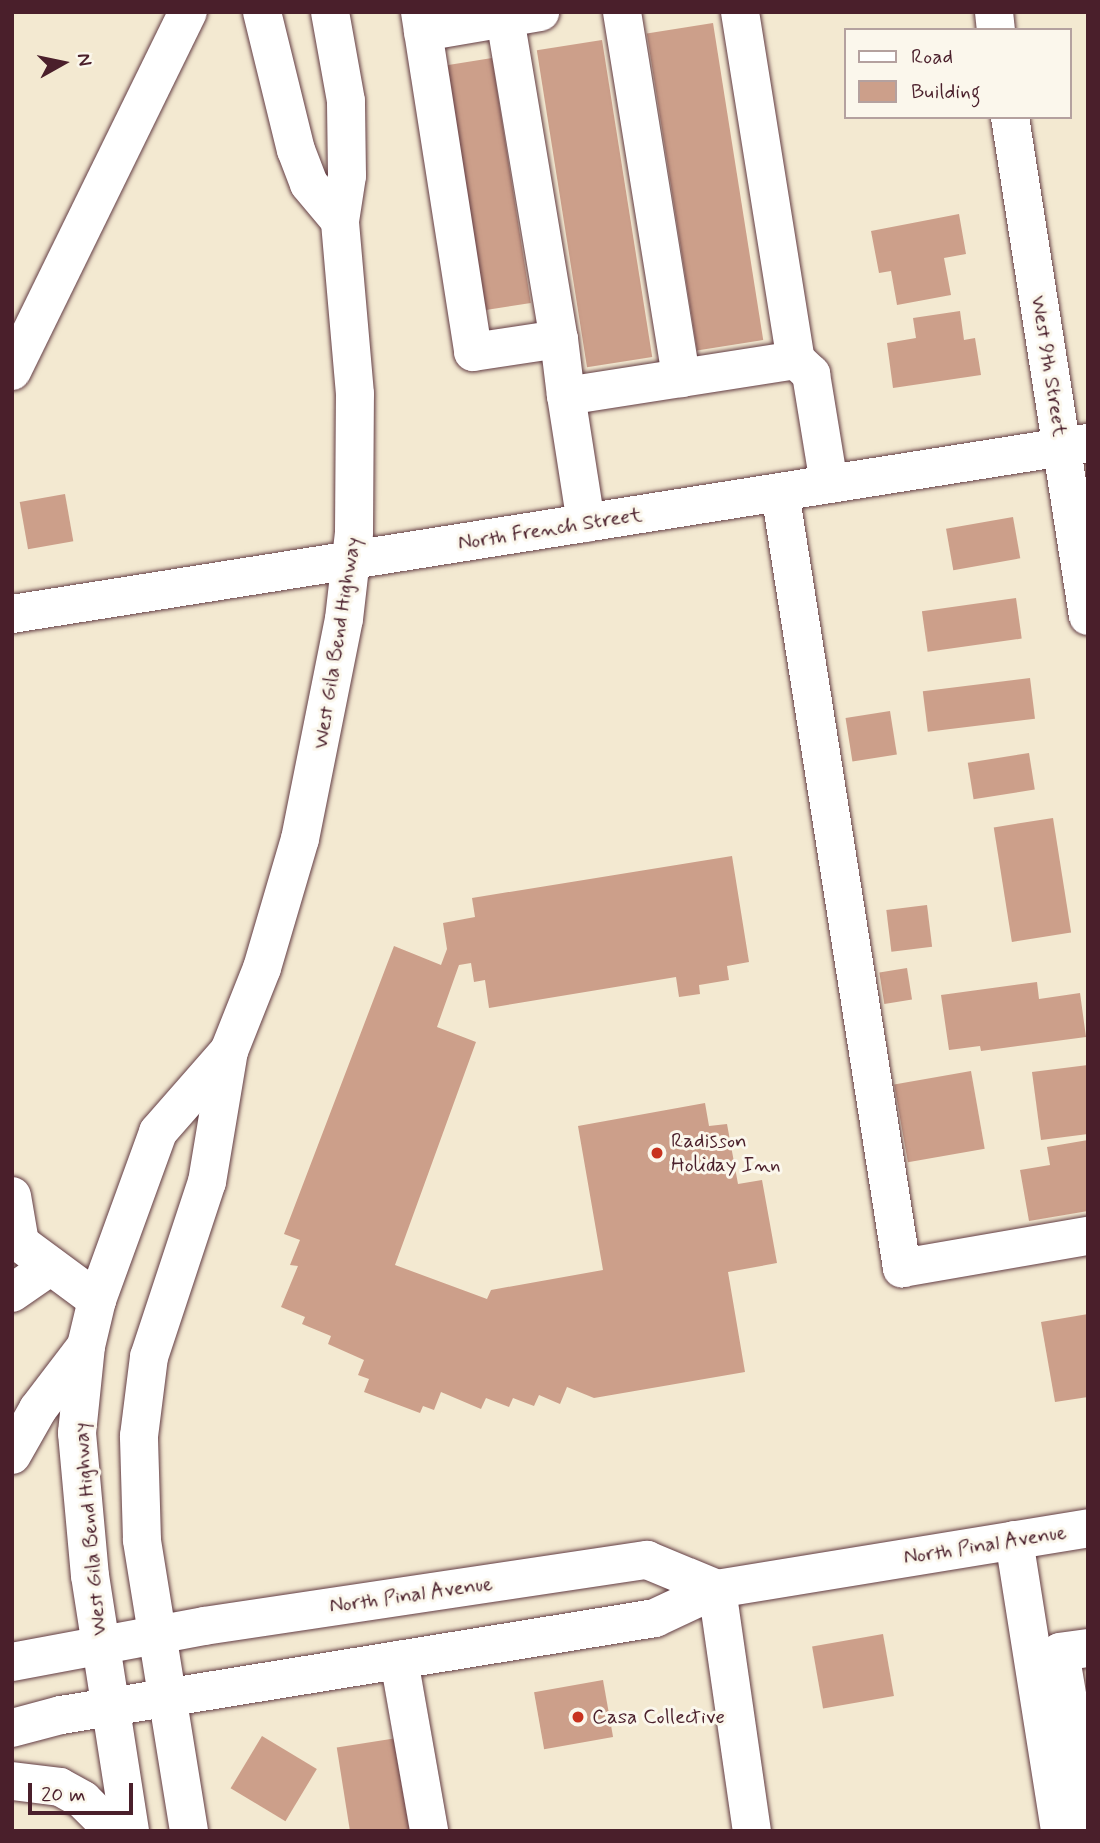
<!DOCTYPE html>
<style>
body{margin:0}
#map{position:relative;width:1100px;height:1843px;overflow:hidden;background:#f3e9d1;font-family:Mynerve,sans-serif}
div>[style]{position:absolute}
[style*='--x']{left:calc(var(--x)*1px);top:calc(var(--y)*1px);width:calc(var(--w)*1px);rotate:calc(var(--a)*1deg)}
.building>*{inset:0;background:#cc9f8a;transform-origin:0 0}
.roads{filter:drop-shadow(0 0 2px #633d44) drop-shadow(0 0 2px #633d44)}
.minor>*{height:38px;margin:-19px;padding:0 19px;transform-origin:19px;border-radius:19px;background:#fff}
.major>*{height:38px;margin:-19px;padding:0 19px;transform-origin:19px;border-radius:19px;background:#fff}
.dots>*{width:19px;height:19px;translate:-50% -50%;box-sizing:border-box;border:4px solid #fbf7ec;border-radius:50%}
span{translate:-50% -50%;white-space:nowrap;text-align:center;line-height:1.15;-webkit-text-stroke:6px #fbf7ec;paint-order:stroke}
.street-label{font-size:21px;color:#4a1f2b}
.poi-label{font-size:21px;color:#4a1f2b}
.left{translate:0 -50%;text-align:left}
.frame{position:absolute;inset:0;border:14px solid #4a1f2b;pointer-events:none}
.legend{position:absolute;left:844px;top:28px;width:228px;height:91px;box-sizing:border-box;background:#fbf7ec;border:2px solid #b4a19f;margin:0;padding:9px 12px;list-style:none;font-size:21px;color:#4a1f2b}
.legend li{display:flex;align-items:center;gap:14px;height:35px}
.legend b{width:35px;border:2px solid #b4a19f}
.north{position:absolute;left:28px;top:28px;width:70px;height:70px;-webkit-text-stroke:5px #fbf7ec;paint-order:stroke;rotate:81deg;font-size:19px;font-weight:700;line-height:28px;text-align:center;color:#4a1f2b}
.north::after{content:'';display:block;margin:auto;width:24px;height:32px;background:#4a1f2b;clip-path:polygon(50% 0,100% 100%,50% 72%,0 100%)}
.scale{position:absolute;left:28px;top:1783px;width:105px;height:32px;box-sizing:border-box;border:4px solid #4a1f2b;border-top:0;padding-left:9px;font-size:21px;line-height:24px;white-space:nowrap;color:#4a1f2b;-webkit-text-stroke:5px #fbf7ec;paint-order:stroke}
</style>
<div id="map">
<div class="building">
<i style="left:713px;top:23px;width:321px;height:67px;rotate:81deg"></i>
<i style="left:602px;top:40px;width:321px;height:66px;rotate:81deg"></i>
<i style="left:492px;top:58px;width:248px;height:52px;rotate:81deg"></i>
<i style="clip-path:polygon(959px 214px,966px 254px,944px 258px,951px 295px,897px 305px,891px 271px,879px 273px,871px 231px)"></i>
<i style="clip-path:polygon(960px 311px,964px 340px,975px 338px,981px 375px,893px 388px,887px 343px,916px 338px,913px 318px)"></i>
<i style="left:65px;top:494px;width:48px;height:46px;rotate:80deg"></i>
<i style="left:1013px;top:517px;width:42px;height:68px;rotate:80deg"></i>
<i style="left:1016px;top:598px;width:41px;height:95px;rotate:82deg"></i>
<i style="left:1030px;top:678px;width:41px;height:108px;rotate:83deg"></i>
<i style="left:890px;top:711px;width:44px;height:45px;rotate:81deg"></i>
<i style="left:1029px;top:753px;width:37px;height:62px;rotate:81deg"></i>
<i style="left:1053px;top:818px;width:116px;height:60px;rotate:81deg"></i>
<i style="clip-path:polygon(732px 856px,749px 962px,727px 966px,729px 980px,699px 985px,700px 994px,679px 997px,676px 977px,489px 1008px,485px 980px,474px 982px,471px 963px,459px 965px,437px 1027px,476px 1042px,395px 1265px,487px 1299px,491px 1290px,603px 1270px,578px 1126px,705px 1103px,709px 1126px,727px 1124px,738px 1184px,762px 1180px,777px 1263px,728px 1272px,745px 1372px,594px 1398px,567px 1387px,560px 1404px,539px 1395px,534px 1406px,513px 1398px,509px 1407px,486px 1398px,481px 1409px,441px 1392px,434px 1410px,423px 1406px,420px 1413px,364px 1392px,369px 1379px,358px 1375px,364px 1360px,328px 1344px,331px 1336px,302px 1324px,305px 1317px,281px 1307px,298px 1266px,290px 1265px,300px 1240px,284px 1234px,394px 946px,441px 965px,447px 949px,443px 923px,475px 917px,472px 898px)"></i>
<i style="left:927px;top:905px;width:42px;height:41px;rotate:83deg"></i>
<i style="left:907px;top:968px;width:32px;height:28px;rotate:81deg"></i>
<i style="clip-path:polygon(1037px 982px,1039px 999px,1080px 993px,1086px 1037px,981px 1051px,980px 1046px,949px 1050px,941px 995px)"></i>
<i style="clip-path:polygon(1088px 1065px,1088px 1134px,1041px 1140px,1032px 1072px)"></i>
<i style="left:971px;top:1071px;width:79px;height:78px;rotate:80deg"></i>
<i style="clip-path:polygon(1088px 1140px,1088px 1211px,1029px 1221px,1020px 1170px,1050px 1165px,1047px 1147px)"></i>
<i style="clip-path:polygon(1088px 1314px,1088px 1397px,1055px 1402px,1041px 1322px)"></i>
<i style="left:883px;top:1634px;width:63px;height:72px;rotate:80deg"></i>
<i style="left:603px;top:1680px;width:58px;height:70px;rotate:80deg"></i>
<i style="left:262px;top:1736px;width:64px;height:61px;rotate:31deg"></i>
<i style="left:397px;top:1738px;width:94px;height:61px;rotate:81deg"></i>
</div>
<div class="roads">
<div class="minor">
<i style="--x:420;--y:12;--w:344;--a:81.1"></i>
<i style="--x:473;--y:352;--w:87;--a:-8.6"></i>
<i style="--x:559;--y:339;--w:57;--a:83"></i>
<i style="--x:504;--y:12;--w:332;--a:80.5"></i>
<i style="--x:622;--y:12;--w:371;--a:80.8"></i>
<i style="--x:740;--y:12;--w:352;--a:80.9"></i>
<i style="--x:994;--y:12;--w:18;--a:84"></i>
<i style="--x:423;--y:32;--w:119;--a:-9.7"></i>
<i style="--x:1010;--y:117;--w:505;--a:81.12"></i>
<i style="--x:12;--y:371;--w:400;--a:-63.9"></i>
<i style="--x:780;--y:492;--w:786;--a:81.07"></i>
<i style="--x:902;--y:1268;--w:189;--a:-9.8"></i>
<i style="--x:586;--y:523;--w:129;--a:-98.9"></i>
<i style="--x:566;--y:396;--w:233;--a:-8.9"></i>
<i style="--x:796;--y:360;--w:21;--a:43"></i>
<i style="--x:811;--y:374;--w:111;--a:80.7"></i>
<i style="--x:12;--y:614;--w:1090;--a:-9.03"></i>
<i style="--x:12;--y:1196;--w:48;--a:80.3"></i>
<i style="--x:20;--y:1243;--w:96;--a:36.5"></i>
<i style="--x:12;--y:1293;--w:47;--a:-34.7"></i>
<i style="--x:1014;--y:1540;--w:295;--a:81"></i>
<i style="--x:717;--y:1589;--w:245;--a:81.8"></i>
<i style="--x:1088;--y:1648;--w:28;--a:172"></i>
<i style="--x:1060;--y:1652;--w:170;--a:80.5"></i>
<i style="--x:399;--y:1660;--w:174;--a:80"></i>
</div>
<div class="major">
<i style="--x:262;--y:12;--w:142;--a:76.2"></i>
<i style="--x:296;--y:150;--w:36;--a:69"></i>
<i style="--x:309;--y:184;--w:48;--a:50"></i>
<i style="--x:12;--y:1455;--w:53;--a:-60.5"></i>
<i style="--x:38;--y:1409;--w:79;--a:-52.7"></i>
<i style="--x:12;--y:1662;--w:195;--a:-10.6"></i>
<i style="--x:204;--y:1626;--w:448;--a:-8.5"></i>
<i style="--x:647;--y:1560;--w:76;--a:22.5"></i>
<i style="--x:12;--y:1728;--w:51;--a:-14.9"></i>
<i style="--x:61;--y:1715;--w:602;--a:-9.27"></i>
<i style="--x:655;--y:1618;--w:68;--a:-25.1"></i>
<i style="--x:717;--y:1589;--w:376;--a:-9.3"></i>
<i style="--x:12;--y:1781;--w:48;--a:7.1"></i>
<i style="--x:60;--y:1787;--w:26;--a:29"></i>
<i style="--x:83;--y:1800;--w:44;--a:45"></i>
<i style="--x:130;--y:1831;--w:258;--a:-98.9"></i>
<i style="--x:90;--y:1576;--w:144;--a:-95.2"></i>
<i style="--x:77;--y:1433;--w:87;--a:-84.1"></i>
<i style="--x:86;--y:1346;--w:47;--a:-76.6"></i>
<i style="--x:97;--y:1300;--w:179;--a:-70"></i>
<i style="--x:158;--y:1132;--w:108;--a:-48.8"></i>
<i style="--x:189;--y:1831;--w:295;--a:-99.2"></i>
<i style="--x:142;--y:1540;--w:104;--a:-91.7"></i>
<i style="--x:139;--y:1436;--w:80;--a:-82.8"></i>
<i style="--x:149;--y:1357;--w:184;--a:-71.7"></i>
<i style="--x:207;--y:1182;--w:133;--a:-80.5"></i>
<i style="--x:229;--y:1051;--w:89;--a:-68.3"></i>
<i style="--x:262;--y:968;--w:134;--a:-73.6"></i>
<i style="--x:300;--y:839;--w:224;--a:-78.7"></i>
<i style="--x:344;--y:619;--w:88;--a:-83.4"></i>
<i style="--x:354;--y:532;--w:138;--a:-89.6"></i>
<i style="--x:355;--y:394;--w:174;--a:-95"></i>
<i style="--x:340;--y:221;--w:46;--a:-81.2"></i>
<i style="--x:347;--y:176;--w:75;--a:-90.8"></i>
<i style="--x:346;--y:101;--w:90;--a:-100.2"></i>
</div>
</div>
<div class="dots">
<i style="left:657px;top:1153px;background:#c8321e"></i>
<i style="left:578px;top:1717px;background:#c8321e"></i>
</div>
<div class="street-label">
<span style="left:1049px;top:366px;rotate:81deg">West 9th Street</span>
<span style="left:550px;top:529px;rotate:-9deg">North French Street</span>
<span style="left:337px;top:643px;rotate:-81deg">West Gila Bend Highway</span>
<span style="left:90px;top:1529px;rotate:-95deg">West Gila Bend Highway</span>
<span style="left:985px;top:1545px;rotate:-9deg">North Pinal Avenue</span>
<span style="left:411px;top:1595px;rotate:-8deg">North Pinal Avenue</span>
</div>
<div class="poi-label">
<span class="left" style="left:671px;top:1153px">Radisson<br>Holiday Inn</span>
<span class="left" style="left:592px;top:1717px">Casa Collective</span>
</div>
<div class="frame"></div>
<ul class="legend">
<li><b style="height:9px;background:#fff"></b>Road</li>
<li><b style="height:19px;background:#cc9f8a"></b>Building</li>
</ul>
<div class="north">N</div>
<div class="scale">20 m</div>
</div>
